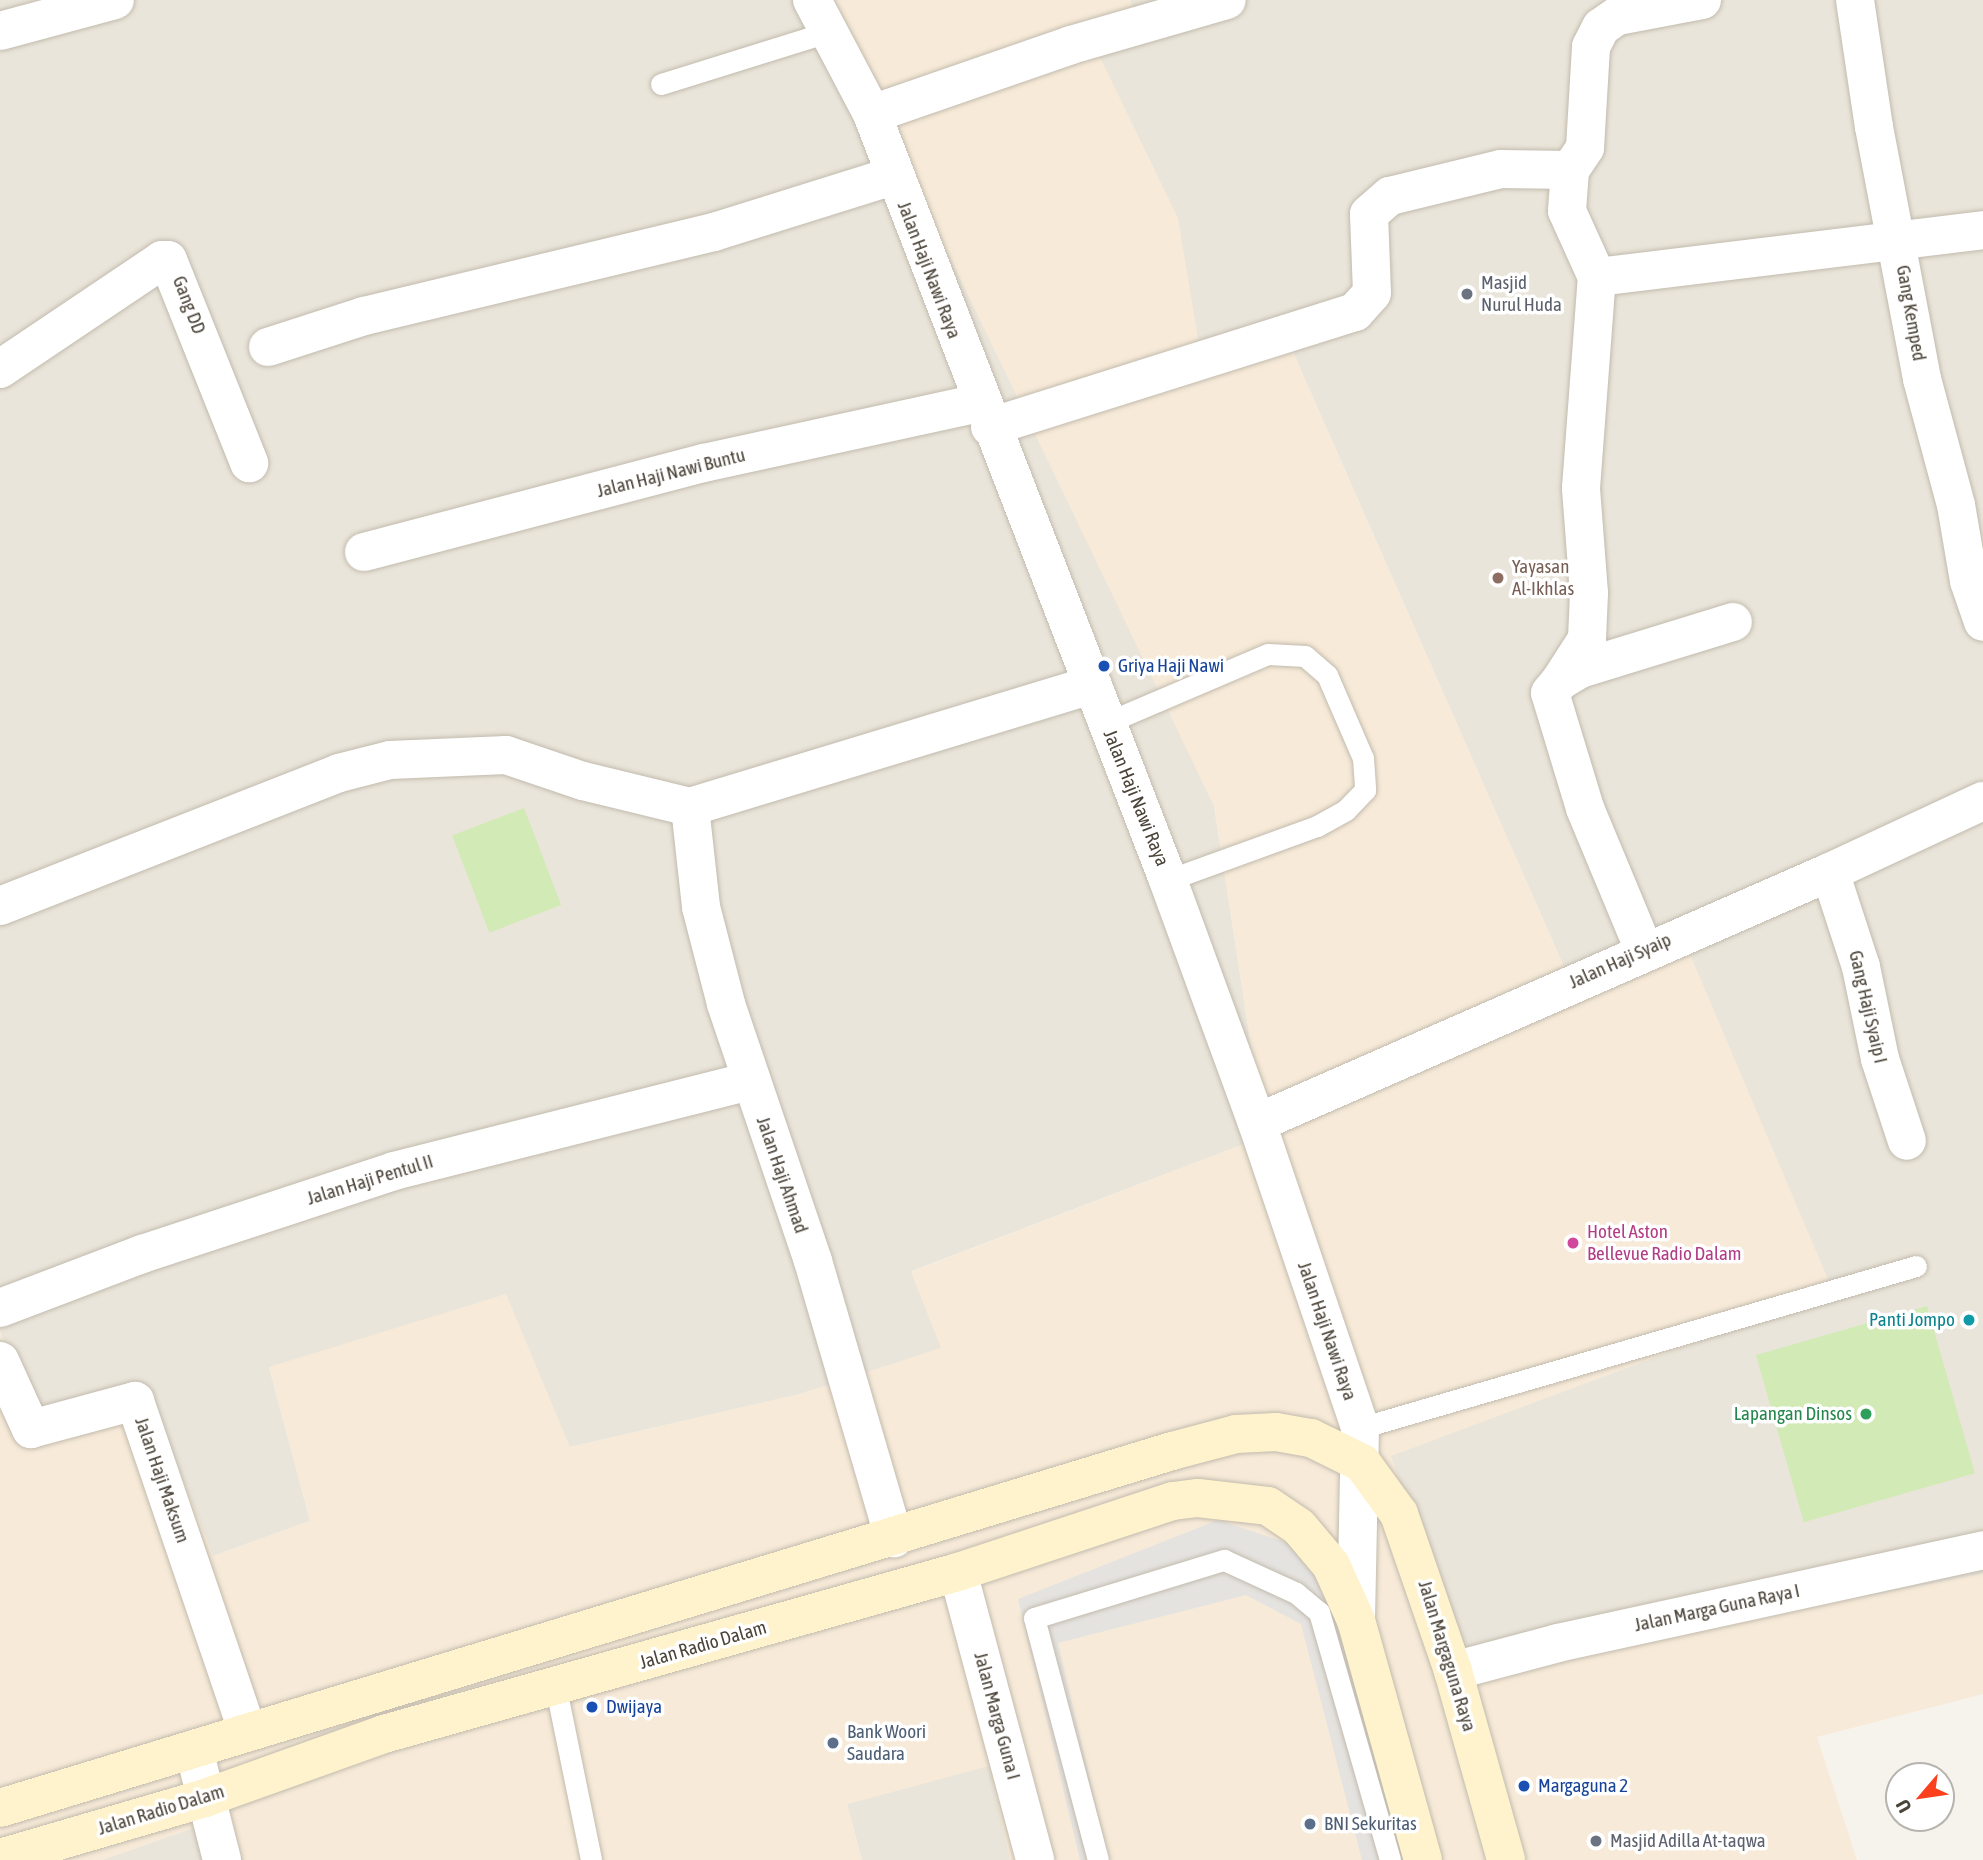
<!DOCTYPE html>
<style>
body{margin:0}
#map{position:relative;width:1983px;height:1860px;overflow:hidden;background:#f6f3ec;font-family:"Asap Condensed",sans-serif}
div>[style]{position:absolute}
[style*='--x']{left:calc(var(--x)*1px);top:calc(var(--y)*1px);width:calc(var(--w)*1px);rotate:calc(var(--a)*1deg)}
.residential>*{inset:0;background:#eae5da}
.commercial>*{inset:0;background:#f7ead8}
.green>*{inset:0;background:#d2eab5;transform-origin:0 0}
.parking>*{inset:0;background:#e5e3e0}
.roads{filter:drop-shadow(0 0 2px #c2bbae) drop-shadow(0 0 2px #c2bbae)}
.service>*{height:21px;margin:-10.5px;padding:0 10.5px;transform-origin:10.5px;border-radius:10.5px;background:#fff}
.minor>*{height:38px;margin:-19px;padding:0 19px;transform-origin:19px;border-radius:19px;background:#fff}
.tertiary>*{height:38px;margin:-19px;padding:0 19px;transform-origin:19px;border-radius:19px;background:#fff}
.secondary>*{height:38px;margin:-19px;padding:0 19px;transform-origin:19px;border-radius:19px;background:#fff3cd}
.dots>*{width:19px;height:19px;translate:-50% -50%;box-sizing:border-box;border:4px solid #fff;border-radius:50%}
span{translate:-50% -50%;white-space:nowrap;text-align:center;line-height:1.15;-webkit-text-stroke:7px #fff;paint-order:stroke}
.street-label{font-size:19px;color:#4b4439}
.worship-label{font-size:19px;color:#5b616d}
.left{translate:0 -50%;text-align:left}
.education-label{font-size:19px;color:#785e54}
.transit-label{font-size:19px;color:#164399}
.hotel-label{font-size:19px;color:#b23c85}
.culture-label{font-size:19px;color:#0d838f}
.right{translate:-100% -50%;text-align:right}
.leisure-label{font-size:19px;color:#27864d}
.service-label{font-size:19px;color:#4e5e75}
.north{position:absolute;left:1885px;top:1762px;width:70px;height:70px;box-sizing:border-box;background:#fff;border:2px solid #b7b4b0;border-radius:50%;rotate:241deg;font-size:19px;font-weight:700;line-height:28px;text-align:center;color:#4b4439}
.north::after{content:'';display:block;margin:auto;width:24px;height:32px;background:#fc3f1d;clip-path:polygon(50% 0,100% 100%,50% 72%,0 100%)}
</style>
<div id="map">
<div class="residential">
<i style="clip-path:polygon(0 0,838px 0,1214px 806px,1265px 1136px,912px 1271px,942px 1348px,800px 1394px,570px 1447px,269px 1367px,310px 1521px,213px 1556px,147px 1387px,27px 1414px,0 1331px)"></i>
<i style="clip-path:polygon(1130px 0,1983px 0,1983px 1574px,1465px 1674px,1390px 1456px,1833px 1291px,1576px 994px,1289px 343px,1205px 374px,1096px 48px,1139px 29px)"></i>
<i style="clip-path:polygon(990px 1765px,1010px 1860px,862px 1860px,847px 1804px)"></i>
<i style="clip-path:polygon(207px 1823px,217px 1860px,102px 1860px)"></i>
</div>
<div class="commercial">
<i style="clip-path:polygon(826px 0,1130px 0,1139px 28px,1096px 49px,1178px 218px,1204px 374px,1289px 343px,1576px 994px,1684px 940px,1833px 1291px,1391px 1456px,1465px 1674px,1983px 1574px,1983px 1694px,1817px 1737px,1857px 1860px,1010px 1860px,989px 1766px,847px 1804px,862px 1860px,217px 1860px,207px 1823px,102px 1860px,0 1860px,0 1331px,27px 1414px,147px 1387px,213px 1556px,310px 1521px,269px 1367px,506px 1294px,570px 1447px,800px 1394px,941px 1348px,911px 1272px,1265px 1136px,1214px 806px)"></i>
</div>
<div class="green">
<i style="left:524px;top:808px;width:104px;height:77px;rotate:69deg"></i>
<i style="left:1927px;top:1306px;width:174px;height:178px;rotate:74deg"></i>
</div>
<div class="parking">
<i style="clip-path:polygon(1218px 1520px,1311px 1551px,1427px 1860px,1362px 1860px,1301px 1624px,1246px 1595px,1058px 1643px,1109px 1860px,1080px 1860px,1018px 1599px)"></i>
</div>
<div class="roads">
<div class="service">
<i style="--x:661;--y:84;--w:178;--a:-17.3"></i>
<i style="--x:1106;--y:723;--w:176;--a:-23.1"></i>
<i style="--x:1268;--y:654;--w:37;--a:3"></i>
<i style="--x:1305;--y:656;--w:29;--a:41"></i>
<i style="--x:1327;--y:675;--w:90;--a:66.6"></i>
<i style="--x:1363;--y:758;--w:32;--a:86"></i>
<i style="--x:1365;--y:790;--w:28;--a:134"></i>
<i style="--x:1346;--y:810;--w:33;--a:151"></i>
<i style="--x:1317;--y:826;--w:158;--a:160.1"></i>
<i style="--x:1360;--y:1428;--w:579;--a:-16.24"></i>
<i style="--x:555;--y:1684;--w:180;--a:78.4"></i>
<i style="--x:1098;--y:1860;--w:250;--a:-104.8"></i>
<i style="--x:1034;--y:1618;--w:199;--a:-17"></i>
<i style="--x:1224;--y:1560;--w:79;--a:24.6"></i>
<i style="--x:1296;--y:1593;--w:30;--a:40"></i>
<i style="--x:1319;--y:1612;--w:258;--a:74"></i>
</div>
<div class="minor">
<i style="--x:1702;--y:0;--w:86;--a:169.3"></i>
<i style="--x:1617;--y:16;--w:19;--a:145"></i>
<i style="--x:1601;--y:27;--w:22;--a:117"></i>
<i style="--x:1591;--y:47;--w:101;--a:93.4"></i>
<i style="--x:1585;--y:148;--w:27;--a:124"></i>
<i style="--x:1570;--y:170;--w:41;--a:94.2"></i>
<i style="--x:1567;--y:211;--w:72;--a:65.6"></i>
<i style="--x:1597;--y:277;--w:389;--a:-6.9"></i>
<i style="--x:1855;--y:0;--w:128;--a:81.5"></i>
<i style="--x:1874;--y:127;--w:257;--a:79.2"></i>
<i style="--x:1922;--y:379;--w:131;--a:74.9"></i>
<i style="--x:1956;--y:505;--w:77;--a:80.3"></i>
<i style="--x:1969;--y:581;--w:43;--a:71.1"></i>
<i style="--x:0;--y:31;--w:119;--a:-15.1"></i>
<i style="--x:872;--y:114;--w:211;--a:-19.1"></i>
<i style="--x:1071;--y:45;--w:162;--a:-16.1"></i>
<i style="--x:268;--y:347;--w:101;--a:-17.9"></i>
<i style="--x:364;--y:316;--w:360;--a:-13.5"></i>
<i style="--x:714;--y:232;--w:188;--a:-17.4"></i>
<i style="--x:0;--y:369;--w:195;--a:-33.9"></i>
<i style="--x:162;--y:260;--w:6;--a:0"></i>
<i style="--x:168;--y:260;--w:219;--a:68.2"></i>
<i style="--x:990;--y:427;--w:383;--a:-17.5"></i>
<i style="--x:1355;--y:312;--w:25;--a:-48"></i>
<i style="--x:1372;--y:293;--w:79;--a:-92.2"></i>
<i style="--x:1369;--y:214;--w:28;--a:-41"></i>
<i style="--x:1390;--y:196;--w:114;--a:-13.7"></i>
<i style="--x:1501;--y:169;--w:69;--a:0.8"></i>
<i style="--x:364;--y:552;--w:351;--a:-14.7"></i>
<i style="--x:704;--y:463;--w:282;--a:-12.3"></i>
<i style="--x:1560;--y:681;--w:50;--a:-57.3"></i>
<i style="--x:1587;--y:639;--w:46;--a:-87.5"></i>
<i style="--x:1589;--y:593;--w:105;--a:-94.4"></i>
<i style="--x:1581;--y:488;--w:212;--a:-85.7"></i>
<i style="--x:690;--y:807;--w:101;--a:83.7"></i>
<i style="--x:701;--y:907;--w:100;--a:75.5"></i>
<i style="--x:726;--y:1004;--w:271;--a:71.3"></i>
<i style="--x:813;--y:1261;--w:289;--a:73.7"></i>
<i style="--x:1830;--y:872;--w:100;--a:71.9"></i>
<i style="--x:1861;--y:967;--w:94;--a:78.3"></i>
<i style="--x:1880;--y:1059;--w:86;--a:71.8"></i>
<i style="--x:0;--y:906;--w:364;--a:-21.4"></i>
<i style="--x:339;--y:773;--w:53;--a:-14.3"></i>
<i style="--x:390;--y:760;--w:116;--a:-2.5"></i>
<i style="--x:506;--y:755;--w:81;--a:18.7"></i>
<i style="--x:583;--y:781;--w:110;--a:13.7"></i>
<i style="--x:690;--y:807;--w:419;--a:-16.9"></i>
<i style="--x:1644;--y:950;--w:154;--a:-112.6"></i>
<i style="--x:1585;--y:808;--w:120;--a:-106.9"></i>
<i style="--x:1550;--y:693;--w:16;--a:-50"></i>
<i style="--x:1560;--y:681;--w:23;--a:-31"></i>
<i style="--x:1580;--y:669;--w:160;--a:-17.1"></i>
<i style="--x:1257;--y:1123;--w:626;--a:-23.66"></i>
<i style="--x:1830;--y:872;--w:169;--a:-24.9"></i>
<i style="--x:0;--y:1308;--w:152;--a:-20.8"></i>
<i style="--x:142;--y:1254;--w:265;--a:-18.2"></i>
<i style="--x:394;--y:1171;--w:366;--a:-14.2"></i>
<i style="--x:0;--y:1361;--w:75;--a:65.5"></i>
<i style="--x:31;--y:1429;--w:108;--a:-15.1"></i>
<i style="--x:135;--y:1401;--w:350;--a:71.2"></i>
<i style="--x:958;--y:1572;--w:298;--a:75"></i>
<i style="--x:1453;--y:1671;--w:109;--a:-14.9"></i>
<i style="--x:1558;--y:1643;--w:435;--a:-12.3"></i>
<i style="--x:194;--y:1750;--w:114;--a:75.7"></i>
</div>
<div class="tertiary">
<i style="--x:812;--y:0;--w:129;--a:62.2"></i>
<i style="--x:872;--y:114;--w:821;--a:68.87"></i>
<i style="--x:1168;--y:880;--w:259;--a:69.9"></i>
<i style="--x:1257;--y:1123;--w:322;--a:71.3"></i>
<i style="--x:1360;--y:1428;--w:192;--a:91.2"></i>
</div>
<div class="secondary">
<i style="--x:0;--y:1808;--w:1225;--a:-16.94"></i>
<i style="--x:1172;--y:1451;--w:66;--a:-14.9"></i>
<i style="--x:1236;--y:1434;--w:40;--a:-2.9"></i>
<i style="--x:1276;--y:1432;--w:36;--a:10"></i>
<i style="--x:1311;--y:1438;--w:57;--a:26.1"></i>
<i style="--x:1362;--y:1463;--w:63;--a:54"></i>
<i style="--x:1399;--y:1514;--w:166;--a:71"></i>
<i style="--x:1453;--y:1671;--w:196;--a:74.3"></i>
<i style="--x:0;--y:1858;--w:214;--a:-16.3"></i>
<i style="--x:205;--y:1798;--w:190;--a:-19.7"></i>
<i style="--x:384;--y:1734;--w:596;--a:-15.76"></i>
<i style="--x:958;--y:1572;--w:226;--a:-18.3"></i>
<i style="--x:1173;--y:1501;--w:25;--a:-7"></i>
<i style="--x:1198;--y:1498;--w:70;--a:6.5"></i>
<i style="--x:1268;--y:1506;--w:37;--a:34"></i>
<i style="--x:1299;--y:1527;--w:50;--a:49.9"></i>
<i style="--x:1331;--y:1565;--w:60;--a:65.6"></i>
<i style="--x:1356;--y:1620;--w:249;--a:74.4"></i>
</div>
</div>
<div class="dots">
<i style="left:1467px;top:294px;background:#6b7280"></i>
<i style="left:1498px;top:578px;background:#8d6e63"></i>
<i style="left:1104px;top:666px;background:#1a4fb4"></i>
<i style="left:1573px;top:1243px;background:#d1479c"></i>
<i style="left:1969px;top:1320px;background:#0f9aa8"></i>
<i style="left:1866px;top:1414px;background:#2e9e5b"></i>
<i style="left:592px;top:1707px;background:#1a4fb4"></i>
<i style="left:833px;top:1743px;background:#5c6f8a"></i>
<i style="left:1524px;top:1786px;background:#1a4fb4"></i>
<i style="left:1310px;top:1824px;background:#5c6f8a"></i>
<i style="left:1596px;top:1841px;background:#6b7280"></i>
</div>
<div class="street-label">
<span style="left:929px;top:270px;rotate:69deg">Jalan Haji Nawi Raya</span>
<span style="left:189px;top:305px;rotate:69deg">Gang DD</span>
<span style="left:1911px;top:313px;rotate:80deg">Gang Kemped</span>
<span style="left:671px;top:473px;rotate:-14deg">Jalan Haji Nawi Buntu</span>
<span style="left:1136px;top:798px;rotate:68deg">Jalan Haji Nawi Raya</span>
<span style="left:1620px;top:961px;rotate:-24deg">Jalan Haji Syaip</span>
<span style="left:1868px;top:1007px;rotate:77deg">Gang Haji Syaip I</span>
<span style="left:782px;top:1175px;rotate:71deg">Jalan Haji Ahmad</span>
<span style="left:370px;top:1180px;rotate:-17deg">Jalan Haji Pentul II</span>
<span style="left:1327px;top:1331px;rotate:71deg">Jalan Haji Nawi Raya</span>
<span style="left:162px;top:1480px;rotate:71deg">Jalan Haji Maksum</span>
<span style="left:1717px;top:1608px;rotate:-12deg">Jalan Marga Guna Raya I</span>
<span style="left:703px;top:1645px;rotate:-16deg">Jalan Radio Dalam</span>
<span style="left:1447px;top:1656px;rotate:73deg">Jalan Margaguna Raya</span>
<span style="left:997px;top:1716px;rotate:75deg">Jalan Marga Guna I</span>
<span style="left:161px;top:1810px;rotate:-17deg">Jalan Radio Dalam</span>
</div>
<div class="worship-label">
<span class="left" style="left:1481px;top:294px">Masjid<br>Nurul Huda</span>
<span class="left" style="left:1610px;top:1841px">Masjid Adilla At-taqwa</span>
</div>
<div class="education-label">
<span class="left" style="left:1512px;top:578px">Yayasan<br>Al-Ikhlas</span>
</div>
<div class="transit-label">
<span class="left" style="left:1118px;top:666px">Griya Haji Nawi</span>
<span class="left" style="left:606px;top:1707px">Dwijaya</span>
<span class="left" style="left:1538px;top:1786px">Margaguna 2</span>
</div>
<div class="hotel-label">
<span class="left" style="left:1587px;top:1243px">Hotel Aston<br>Bellevue Radio Dalam</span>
</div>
<div class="culture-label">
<span class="right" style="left:1955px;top:1320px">Panti Jompo</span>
</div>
<div class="leisure-label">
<span class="right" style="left:1852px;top:1414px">Lapangan Dinsos</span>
</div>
<div class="service-label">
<span class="left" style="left:847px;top:1743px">Bank Woori<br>Saudara</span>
<span class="left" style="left:1324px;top:1824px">BNI Sekuritas</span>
</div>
<div class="north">U</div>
</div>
